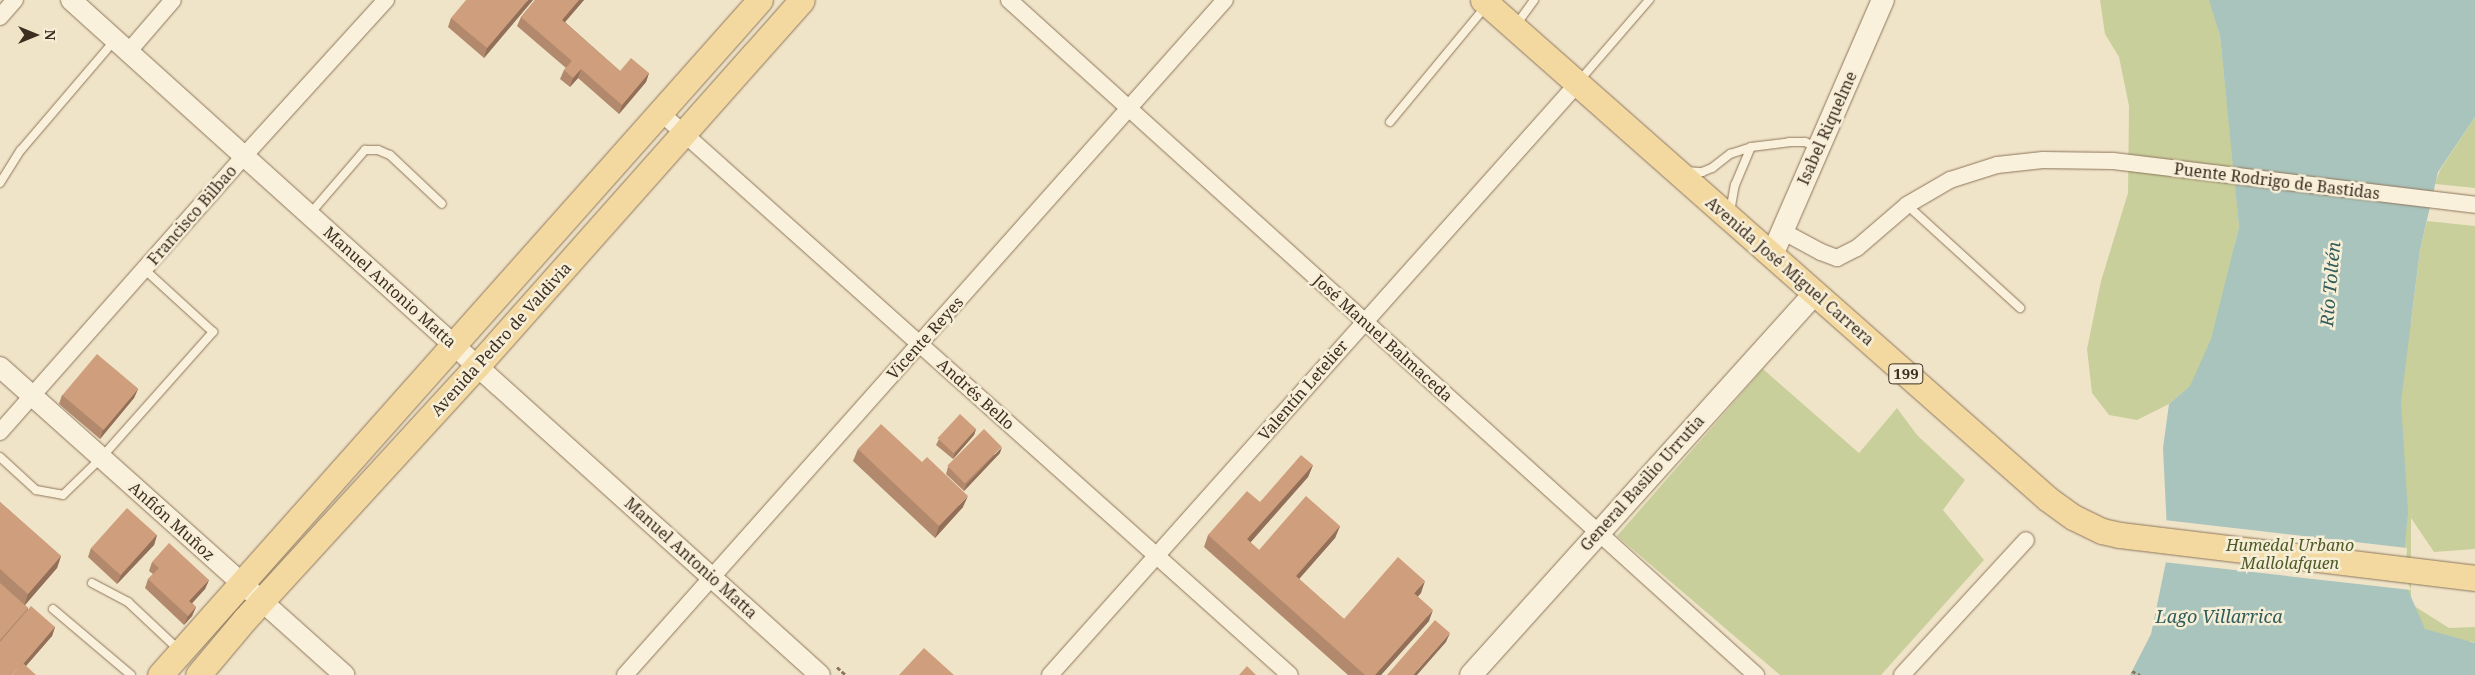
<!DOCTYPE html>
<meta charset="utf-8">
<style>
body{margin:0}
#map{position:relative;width:2475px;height:675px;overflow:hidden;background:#f0e4c8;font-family:"Noto Serif",serif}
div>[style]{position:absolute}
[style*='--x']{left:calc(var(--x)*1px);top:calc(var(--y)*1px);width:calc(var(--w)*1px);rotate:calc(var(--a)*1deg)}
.green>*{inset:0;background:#c9cf9b}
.water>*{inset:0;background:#a9c4bc}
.pier>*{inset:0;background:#f0e4c8}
.path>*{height:3px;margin-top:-1.5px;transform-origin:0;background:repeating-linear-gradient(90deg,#8d765c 0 4px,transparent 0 6.5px)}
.roads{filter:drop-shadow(0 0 1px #8d765c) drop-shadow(0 0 1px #8d765c)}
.service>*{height:8px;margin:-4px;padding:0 4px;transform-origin:4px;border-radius:4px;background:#faf1dc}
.minor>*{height:16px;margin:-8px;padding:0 8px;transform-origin:8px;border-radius:8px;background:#faf1dc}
.tertiary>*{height:20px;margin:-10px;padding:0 10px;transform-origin:10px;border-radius:10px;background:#faf1dc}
.secondary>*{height:22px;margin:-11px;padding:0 11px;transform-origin:11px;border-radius:11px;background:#faf1dc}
.primary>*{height:25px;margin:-12.5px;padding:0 12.5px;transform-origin:12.5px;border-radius:12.5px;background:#f3d9a0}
.wall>*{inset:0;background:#b2896c}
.shaded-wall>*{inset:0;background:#916f58}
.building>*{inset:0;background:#cf9f7d;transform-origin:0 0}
span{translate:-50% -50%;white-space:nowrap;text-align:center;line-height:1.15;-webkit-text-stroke:5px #f7eed8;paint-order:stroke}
.shield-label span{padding:1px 4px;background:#f7eed8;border:1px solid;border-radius:4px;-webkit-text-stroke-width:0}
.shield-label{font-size:15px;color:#3d2e20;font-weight:700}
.street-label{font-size:16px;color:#3d2e20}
.park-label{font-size:16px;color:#4d5a26;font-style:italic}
.water-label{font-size:18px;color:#2f5d5a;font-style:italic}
.north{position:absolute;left:10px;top:10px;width:50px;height:50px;-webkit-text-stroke:4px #f7eed8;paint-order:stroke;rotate:90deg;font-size:14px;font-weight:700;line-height:20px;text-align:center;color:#3d2e20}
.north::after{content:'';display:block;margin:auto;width:18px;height:22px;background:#3d2e20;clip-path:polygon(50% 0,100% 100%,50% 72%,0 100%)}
</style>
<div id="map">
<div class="green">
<i style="clip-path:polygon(evenodd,2100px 0,2475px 0,2410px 220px,2411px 323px,2420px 250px,2427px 221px,2475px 226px,2475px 549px,2434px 552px,2411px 518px,2411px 604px,2449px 628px,2475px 627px,2475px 643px,2470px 641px,2475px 675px,2168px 598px,2188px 388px,2169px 404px,2137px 420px,2109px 415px,2092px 393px,2087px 349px,2101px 281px,2128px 193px,2129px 106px,2119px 57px,2105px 34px,2100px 0,2217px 25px,2254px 83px,2231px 141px,2220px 36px,2217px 25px,2100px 0,2232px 148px,2251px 209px,2234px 246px,2239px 227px,2232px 148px)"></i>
<i style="clip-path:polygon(2475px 117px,2475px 188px,2435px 184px,2440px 170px)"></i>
<i style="clip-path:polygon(1763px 369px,1859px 453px,1897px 408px,1917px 435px,1965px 480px,1943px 510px,1984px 560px,1881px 675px,1780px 675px,1617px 536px)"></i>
</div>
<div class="water">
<i style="clip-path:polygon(2209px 0,2475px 0,2475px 117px,2438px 172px,2420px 250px,2401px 402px,2408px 512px,2402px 576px,2425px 629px,2475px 643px,2475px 675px,2130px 675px,2151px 634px,2168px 552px,2163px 448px,2169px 404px,2190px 386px,2211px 339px,2239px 227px,2220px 36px)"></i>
</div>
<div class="pier">
<i style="clip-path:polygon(2164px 520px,2407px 548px,2405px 576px,2411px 590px,2163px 562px,2165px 552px)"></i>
</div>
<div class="path">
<i style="--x:837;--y:667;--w:12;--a:42"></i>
<i style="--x:2132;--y:671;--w:9;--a:27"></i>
</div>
<div class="roads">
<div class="service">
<i style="--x:1516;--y:25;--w:31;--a:-54"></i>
<i style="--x:1580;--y:80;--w:106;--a:-49.2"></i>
<i style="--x:1390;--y:122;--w:149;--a:-50.4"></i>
<i style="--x:1686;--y:171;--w:16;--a:4"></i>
<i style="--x:1702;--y:172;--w:11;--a:-22"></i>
<i style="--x:1712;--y:168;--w:23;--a:-38"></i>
<i style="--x:1730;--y:154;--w:22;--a:-18"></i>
<i style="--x:1751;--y:147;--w:38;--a:-7"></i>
<i style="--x:1789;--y:142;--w:16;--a:0"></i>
<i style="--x:1805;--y:142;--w:13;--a:23"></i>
<i style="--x:0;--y:183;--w:39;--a:-58"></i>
<i style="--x:21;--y:150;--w:143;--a:-49.5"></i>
<i style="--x:1907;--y:205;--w:153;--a:42.3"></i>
<i style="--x:1730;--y:212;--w:27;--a:-80"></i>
<i style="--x:1735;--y:185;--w:41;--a:-67.2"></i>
<i style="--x:309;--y:215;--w:86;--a:-49.3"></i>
<i style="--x:365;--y:150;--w:13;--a:0"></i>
<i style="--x:378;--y:150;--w:13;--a:23"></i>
<i style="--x:390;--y:155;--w:71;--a:43.3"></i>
<i style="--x:0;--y:457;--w:49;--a:42.5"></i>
<i style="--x:36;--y:490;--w:27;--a:10"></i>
<i style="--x:63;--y:495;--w:53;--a:-44.2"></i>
<i style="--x:101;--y:458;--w:169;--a:-48.4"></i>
<i style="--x:213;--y:332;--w:93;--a:-137.6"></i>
<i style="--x:92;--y:583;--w:41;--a:27.8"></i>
<i style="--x:128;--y:602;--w:69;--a:43.2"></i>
<i style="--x:53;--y:609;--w:102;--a:40.2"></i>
</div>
<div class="minor">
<i style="--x:1009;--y:0;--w:1007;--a:42.1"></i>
<i style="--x:0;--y:17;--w:23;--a:-49"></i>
<i style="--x:129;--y:51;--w:67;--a:-49.2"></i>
<i style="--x:661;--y:113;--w:843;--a:41.78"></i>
<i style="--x:1782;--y:231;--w:44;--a:28.3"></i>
<i style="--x:1821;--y:252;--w:17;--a:21"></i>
<i style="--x:1837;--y:258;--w:22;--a:-27"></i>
<i style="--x:1857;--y:248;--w:66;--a:-40.7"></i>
<i style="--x:1907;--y:205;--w:50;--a:-30.2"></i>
<i style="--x:1950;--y:180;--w:49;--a:-17.7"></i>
<i style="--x:1997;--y:165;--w:46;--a:-6.2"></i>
<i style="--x:2043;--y:160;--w:70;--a:0.8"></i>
<i style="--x:2113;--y:161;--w:365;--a:6.9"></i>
<i style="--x:0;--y:432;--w:368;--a:-48.5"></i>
<i style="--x:244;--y:156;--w:211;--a:-47.7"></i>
<i style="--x:625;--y:675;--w:903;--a:-48.37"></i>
<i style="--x:1050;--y:675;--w:793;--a:-48.27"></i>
<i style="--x:1902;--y:675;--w:183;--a:-47.4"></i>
</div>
<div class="tertiary">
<i style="--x:71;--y:0;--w:1008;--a:42.03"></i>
<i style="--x:0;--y:367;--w:462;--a:41.8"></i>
</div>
<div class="secondary">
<i style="--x:1772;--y:255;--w:278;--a:-66.5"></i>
<i style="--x:1471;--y:675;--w:514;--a:-48"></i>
</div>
<div class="primary">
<i style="--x:1483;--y:0;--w:754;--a:41.45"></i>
<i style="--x:2048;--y:499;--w:31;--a:36"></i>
<i style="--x:2073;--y:517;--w:32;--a:26"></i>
<i style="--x:2102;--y:531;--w:18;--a:13"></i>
<i style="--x:2120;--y:535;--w:358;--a:6.9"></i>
<i style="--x:160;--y:675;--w:903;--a:-48.37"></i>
<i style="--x:198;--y:675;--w:73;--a:-50"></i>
<i style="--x:245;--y:619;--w:343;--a:-47.5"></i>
<i style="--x:477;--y:366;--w:489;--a:-48.4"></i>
</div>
</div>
<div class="wall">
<i style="clip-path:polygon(533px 0,484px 58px,448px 27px,451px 18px)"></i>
<i style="clip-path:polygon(535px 0,584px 0,565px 22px,620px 71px,649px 73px,646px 82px,619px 114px,578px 78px,570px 87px,560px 79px,564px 70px,566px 68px,517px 26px,521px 17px)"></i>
<i style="clip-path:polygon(138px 389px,134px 398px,100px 439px,59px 404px,62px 395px)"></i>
<i style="clip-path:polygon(976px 429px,974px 435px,953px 459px,936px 445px,939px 439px)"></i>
<i style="clip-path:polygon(858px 449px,963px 507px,935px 538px,853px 461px)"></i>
<i style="clip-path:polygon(1000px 453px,964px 491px,946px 474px,948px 467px)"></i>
<i style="clip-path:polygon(1313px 465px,1308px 477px,1250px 542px,1259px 550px,1340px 526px,1335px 538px,1299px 579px,1344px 619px,1421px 593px,1418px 596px,1429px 621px,1381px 675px,1348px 675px,1204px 547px,1208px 535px,1260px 502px)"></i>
<i style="clip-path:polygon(0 502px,61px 556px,57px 568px,25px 605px,28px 608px,28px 610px,55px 627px,52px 636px,26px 666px,0 675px)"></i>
<i style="clip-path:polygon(157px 535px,154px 545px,117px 584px,88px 557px,91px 548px)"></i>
<i style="clip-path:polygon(152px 562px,209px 580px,205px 589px,192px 603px,196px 607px,192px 616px,184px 625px,145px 588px,148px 579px,153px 574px,149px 571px)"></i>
</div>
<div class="shaded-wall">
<i style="clip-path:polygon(528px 0,533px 0,484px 58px,487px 48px)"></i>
<i style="clip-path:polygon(579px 0,584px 0,559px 29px,562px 20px)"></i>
<i style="clip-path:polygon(581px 69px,578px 78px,570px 87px,573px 78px)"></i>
<i style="clip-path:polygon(649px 73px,646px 82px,619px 114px,622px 105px)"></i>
<i style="clip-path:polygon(138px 389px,134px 398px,100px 439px,103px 430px)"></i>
<i style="clip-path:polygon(976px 429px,974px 435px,953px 459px,955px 453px)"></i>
<i style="clip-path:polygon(1002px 447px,1000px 453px,964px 491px,966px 485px)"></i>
<i style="clip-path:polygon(1313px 465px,1308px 477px,1243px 551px,1247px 539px)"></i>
<i style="clip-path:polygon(968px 496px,963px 507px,935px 538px,939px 526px)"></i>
<i style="clip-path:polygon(1340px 526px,1335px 538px,1292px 587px,1296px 576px)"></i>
<i style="clip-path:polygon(157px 535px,154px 545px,117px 584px,121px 575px)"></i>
<i style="clip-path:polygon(61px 556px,57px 568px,24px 606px,28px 594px)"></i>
<i style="clip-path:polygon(209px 580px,205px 589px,186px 610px,189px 601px)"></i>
<i style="clip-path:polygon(1425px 581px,1421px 593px,1410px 605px,1414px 593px)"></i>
<i style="clip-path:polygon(196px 607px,192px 616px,184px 625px,188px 616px)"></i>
<i style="clip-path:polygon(1433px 610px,1429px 621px,1381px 675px,1375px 675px)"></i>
<i style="clip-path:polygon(55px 627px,52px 636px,18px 675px,14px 675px)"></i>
<i style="clip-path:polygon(1450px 633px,1446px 642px,1417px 675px,1413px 675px)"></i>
</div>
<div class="building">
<i style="clip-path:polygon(466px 0,528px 0,487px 48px,451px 18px)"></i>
<i style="clip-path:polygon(535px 0,579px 0,562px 20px,620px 71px,631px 58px,649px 73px,622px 105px,581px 69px,573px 78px,564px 70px,572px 61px,521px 17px)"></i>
<i style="left:97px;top:354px;width:54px;height:54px;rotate:40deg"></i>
<i style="left:960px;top:414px;width:22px;height:33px;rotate:43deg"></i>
<i style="clip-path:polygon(881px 424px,922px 462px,927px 457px,968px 496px,939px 526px,858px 449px)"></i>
<i style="left:984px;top:429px;width:25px;height:52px;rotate:45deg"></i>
<i style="clip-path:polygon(1301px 455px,1313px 465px,1247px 539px,1259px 550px,1306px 496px,1340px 526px,1296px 576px,1344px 619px,1398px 557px,1425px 581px,1414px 593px,1433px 610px,1375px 675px,1365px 675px,1208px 535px,1247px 491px,1260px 502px)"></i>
<i style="clip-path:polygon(0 502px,61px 556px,28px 594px,0 569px)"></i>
<i style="left:127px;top:508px;width:40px;height:54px;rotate:42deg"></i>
<i style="clip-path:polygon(169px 543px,209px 580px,189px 601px,196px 607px,188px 616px,148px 579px,159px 568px,152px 562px)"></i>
<i style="clip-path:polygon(0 583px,28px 608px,0 640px)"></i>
<i style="clip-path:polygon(31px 606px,55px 627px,23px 664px,23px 663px,12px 675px,0 675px,0 642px)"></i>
<i style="clip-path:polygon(1435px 620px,1450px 633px,1413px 675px,1387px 675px)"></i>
<i style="clip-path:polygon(924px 648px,954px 675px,899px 675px)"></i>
<i style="clip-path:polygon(23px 663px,36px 675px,12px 675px)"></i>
<i style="clip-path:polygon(1247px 666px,1256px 675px,1239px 675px)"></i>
</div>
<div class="shield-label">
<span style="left:1906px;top:374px">199</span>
</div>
<div class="street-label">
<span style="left:1827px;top:128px;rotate:-66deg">Isabel Riquelme</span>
<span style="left:2277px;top:181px;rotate:7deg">Puente Rodrigo de Bastidas</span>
<span style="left:192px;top:215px;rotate:-49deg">Francisco Bilbao</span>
<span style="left:1790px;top:271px;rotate:41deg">Avenida José Miguel Carrera</span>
<span style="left:390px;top:287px;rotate:42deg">Manuel Antonio Matta</span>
<span style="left:925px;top:338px;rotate:-48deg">Vicente Reyes</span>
<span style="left:1383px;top:338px;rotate:42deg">José Manuel Balmaceda</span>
<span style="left:501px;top:339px;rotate:-48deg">Avenida Pedro de Valdivia</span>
<span style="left:1303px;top:390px;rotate:-49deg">Valentín Letelier</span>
<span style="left:976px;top:394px;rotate:42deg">Andrés Bello</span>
<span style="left:1642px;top:483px;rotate:-48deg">General Basilio Urrutia</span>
<span style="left:172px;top:521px;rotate:42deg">Anfión Muñoz</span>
<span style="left:691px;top:558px;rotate:42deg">Manuel Antonio Matta</span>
</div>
<div class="park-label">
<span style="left:2290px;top:554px">Humedal Urbano<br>Mallolafquen</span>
</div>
<div class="water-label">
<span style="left:2330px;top:284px;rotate:-85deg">Río Toltén</span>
<span style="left:2219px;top:616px">Lago Villarrica</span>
</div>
<div class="north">N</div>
</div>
